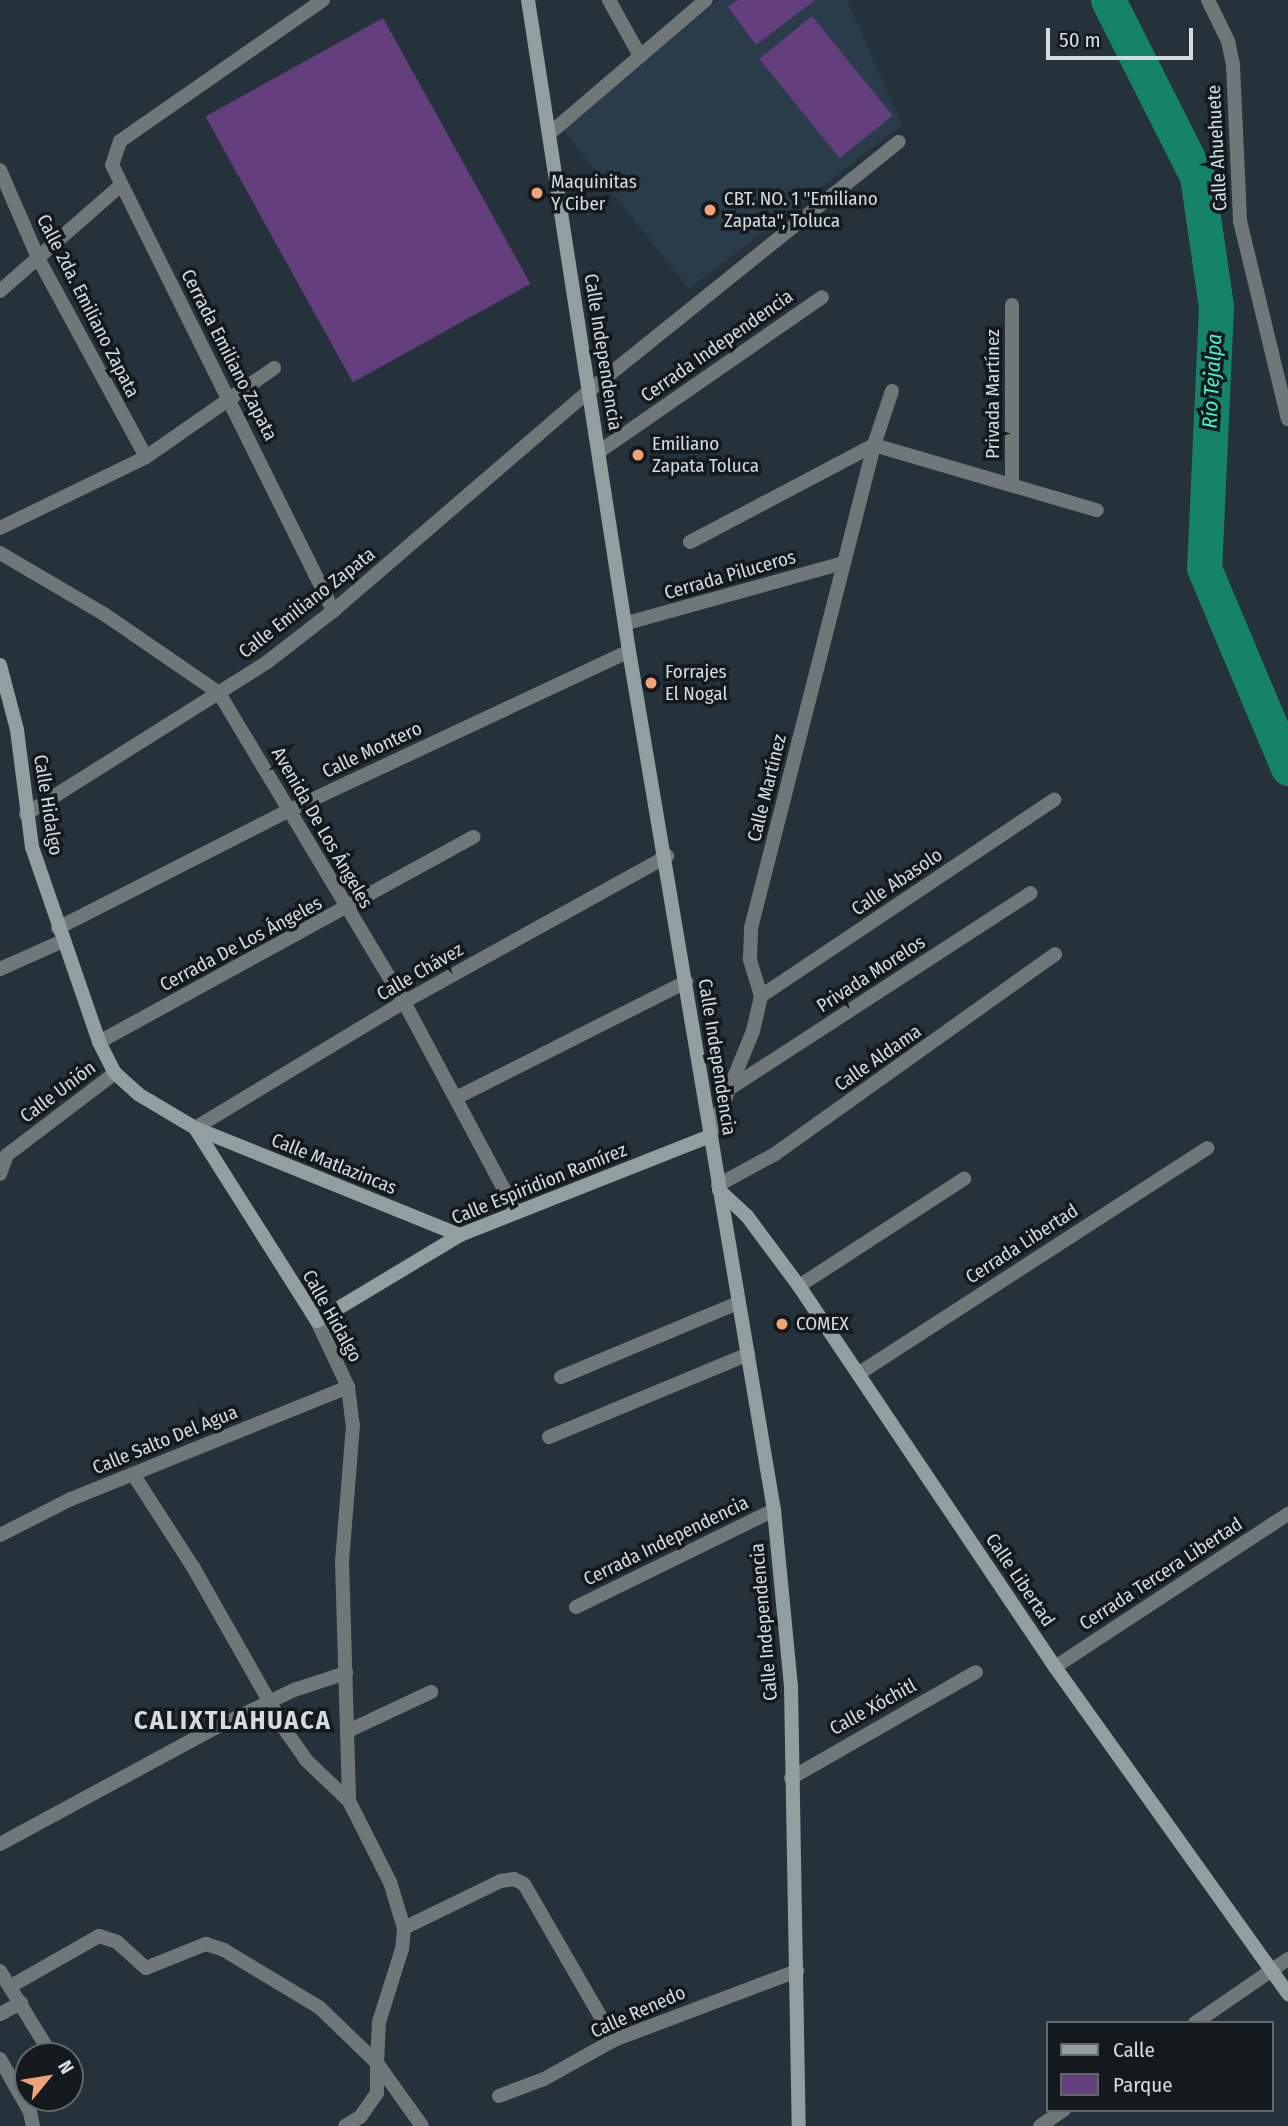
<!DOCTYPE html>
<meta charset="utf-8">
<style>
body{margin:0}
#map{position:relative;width:1288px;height:2126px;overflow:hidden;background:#26323b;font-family:"Fira Sans Condensed",sans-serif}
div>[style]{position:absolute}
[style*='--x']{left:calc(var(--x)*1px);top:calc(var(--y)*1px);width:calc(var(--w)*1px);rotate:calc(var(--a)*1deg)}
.built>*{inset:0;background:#2a3c49}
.green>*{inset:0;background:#633f7e;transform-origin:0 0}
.river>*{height:35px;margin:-17.5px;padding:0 17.5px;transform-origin:17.5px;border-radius:17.5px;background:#15836a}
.street>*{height:14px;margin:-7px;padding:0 7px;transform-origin:7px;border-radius:7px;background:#6f7778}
.secondary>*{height:14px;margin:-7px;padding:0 7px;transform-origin:7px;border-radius:7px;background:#919fa1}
.dots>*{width:19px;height:19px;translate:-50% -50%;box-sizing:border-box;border:4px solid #14191d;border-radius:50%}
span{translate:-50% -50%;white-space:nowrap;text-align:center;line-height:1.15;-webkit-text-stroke:7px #14191d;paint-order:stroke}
.street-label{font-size:19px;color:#d4dbe1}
.poi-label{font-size:19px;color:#d4dbe1}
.left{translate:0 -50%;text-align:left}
.water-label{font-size:21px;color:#3df5c9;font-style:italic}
.district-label{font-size:26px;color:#d4dbe1;font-weight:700;letter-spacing:2px}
.legend{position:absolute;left:1046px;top:2021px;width:228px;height:91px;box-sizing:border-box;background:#14191d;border:2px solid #61676b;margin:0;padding:9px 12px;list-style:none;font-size:21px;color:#d4dbe1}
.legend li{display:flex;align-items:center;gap:14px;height:35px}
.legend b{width:35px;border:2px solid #61676b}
.north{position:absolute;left:14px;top:2042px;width:70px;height:70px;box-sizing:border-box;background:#14191d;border:2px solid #61676b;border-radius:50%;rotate:60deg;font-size:19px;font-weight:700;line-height:28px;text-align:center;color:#d4dbe1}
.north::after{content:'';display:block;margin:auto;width:24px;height:32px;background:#efa376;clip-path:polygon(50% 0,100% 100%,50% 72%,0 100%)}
.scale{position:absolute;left:1046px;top:28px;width:147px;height:32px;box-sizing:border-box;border:4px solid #d4dbe1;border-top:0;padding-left:9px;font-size:21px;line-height:24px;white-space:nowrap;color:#d4dbe1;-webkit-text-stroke:5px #14191d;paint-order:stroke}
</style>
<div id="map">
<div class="built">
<i style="clip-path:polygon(719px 0,847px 0,902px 125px,689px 289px,563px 130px)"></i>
</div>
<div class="green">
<i style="clip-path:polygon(738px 0,815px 0,756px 45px,728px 7px)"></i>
<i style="left:812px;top:16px;width:128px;height:68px;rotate:51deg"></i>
<i style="left:383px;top:18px;width:304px;height:203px;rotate:61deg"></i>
</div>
<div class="river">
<i style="--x:1108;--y:0;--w:197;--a:63.2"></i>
<i style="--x:1197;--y:176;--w:132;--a:81.7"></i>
<i style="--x:1216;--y:307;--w:261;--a:92.6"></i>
<i style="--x:1204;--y:568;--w:217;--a:67.2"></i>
</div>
<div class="street">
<i style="--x:323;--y:0;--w:247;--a:145.2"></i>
<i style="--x:120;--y:141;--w:25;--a:108"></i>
<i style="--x:112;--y:165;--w:498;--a:63.6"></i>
<i style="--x:609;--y:0;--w:64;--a:61"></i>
<i style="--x:1208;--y:0;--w:46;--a:64"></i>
<i style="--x:1228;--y:41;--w:25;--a:78"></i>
<i style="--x:1233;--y:65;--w:156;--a:87.4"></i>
<i style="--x:1240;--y:221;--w:204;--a:76.4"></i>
<i style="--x:549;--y:134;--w:206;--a:-40.5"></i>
<i style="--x:0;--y:170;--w:96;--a:66.6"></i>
<i style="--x:38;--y:258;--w:226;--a:61.5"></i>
<i style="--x:0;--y:291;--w:161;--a:-41.2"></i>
<i style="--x:874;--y:445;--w:232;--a:16.3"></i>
<i style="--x:600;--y:451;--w:270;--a:-34.7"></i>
<i style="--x:1012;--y:484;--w:179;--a:-90"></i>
<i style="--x:0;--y:528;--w:162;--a:-25.9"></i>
<i style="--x:146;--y:457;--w:156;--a:-34.8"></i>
<i style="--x:690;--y:542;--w:208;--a:-27.8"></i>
<i style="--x:0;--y:553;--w:121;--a:30.4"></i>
<i style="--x:104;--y:614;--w:140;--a:34.5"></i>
<i style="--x:219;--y:693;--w:360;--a:59.1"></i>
<i style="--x:404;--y:1002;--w:238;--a:61.9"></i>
<i style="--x:627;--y:623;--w:225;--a:-15.5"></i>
<i style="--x:26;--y:814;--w:284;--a:-32.2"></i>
<i style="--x:266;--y:663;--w:85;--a:-37.8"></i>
<i style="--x:333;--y:611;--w:339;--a:-40.7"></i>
<i style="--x:590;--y:390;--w:396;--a:-38.8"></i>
<i style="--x:58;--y:928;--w:260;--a:-27"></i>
<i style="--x:290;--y:810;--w:374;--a:-25.1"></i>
<i style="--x:0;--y:969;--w:69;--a:-24"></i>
<i style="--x:761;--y:996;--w:353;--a:-33.8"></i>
<i style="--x:99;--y:1042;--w:427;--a:-28.7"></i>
<i style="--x:732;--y:1087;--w:356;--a:-33"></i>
<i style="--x:456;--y:1098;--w:258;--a:-26.8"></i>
<i style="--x:195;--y:1128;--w:244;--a:-31.1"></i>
<i style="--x:404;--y:1002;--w:301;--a:-29"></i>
<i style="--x:710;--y:1136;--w:113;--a:-67.7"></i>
<i style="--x:753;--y:1031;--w:36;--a:-77"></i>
<i style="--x:761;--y:996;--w:39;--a:-107"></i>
<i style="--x:750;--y:959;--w:31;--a:-88"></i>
<i style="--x:751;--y:928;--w:498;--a:-75.7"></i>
<i style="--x:874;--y:445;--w:57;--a:-71.6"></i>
<i style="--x:0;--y:1174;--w:20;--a:-70"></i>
<i style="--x:7;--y:1155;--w:136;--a:-37.2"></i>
<i style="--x:718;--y:1185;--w:65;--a:-28.5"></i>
<i style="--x:775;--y:1154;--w:344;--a:-35.5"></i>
<i style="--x:799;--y:1286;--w:197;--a:-33"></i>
<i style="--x:317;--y:1321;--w:73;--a:64.8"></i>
<i style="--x:348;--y:1387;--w:38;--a:83"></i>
<i style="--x:353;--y:1425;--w:136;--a:94.6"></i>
<i style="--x:342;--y:1561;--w:240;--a:88.3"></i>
<i style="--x:349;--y:1801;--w:91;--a:63.2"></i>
<i style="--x:390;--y:1882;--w:48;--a:73.1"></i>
<i style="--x:404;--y:1928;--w:21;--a:95"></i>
<i style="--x:402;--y:1949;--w:77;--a:107.5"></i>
<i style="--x:379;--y:2022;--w:41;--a:92.8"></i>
<i style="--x:377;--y:2063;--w:77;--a:54.5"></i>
<i style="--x:858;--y:1374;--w:416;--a:-32.9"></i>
<i style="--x:561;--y:1377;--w:192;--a:-22.7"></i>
<i style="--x:549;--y:1437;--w:216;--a:-22.6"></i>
<i style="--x:133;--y:1474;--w:111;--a:57.2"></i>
<i style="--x:193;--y:1567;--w:192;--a:60.4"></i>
<i style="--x:288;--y:1734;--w:32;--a:55"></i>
<i style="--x:306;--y:1760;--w:59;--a:43.6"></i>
<i style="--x:0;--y:1535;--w:80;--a:-26.9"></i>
<i style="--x:71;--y:1499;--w:299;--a:-22"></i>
<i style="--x:576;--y:1607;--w:220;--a:-26.1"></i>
<i style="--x:1055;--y:1667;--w:279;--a:-33.3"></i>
<i style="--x:348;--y:1731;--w:92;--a:-25.2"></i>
<i style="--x:791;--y:1778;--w:213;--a:-29.8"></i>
<i style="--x:0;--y:1844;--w:235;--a:-28.4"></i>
<i style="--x:207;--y:1732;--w:97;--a:-25.8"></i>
<i style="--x:294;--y:1690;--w:55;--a:-18.1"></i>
<i style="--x:404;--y:1928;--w:108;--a:-25.9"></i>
<i style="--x:501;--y:1881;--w:13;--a:-9"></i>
<i style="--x:514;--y:1879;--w:11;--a:27"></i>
<i style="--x:524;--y:1884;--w:180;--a:60"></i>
<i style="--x:0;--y:1971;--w:88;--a:58.5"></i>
<i style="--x:11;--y:1986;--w:101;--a:-29.6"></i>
<i style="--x:99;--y:1936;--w:19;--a:18"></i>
<i style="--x:117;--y:1942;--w:39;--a:42"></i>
<i style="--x:146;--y:1968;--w:65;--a:-21.8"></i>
<i style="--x:206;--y:1944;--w:19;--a:18"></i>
<i style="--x:224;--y:1950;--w:112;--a:31.1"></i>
<i style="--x:320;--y:2008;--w:79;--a:44"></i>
<i style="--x:377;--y:2063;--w:30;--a:90"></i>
<i style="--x:377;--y:2093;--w:29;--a:125"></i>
<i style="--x:360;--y:2117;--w:17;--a:149"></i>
<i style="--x:0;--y:2014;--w:24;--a:-28"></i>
<i style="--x:1195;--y:2023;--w:113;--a:-34.5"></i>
<i style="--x:0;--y:2059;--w:61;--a:60.5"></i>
<i style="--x:30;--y:2112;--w:14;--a:78"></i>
<i style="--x:499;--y:2096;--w:48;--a:-20.7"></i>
<i style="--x:544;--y:2079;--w:80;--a:-29.1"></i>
<i style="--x:614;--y:2040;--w:196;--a:-20.7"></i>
<i style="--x:1040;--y:2126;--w:29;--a:-34"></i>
</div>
<div class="secondary">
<i style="--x:528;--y:0;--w:659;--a:81.18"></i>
<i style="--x:629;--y:651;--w:871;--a:80.42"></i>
<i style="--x:774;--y:1510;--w:177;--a:84.5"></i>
<i style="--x:791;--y:1686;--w:440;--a:89"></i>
<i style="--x:0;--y:665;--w:67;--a:75.3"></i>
<i style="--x:17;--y:730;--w:118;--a:82.7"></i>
<i style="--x:32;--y:847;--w:206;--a:71"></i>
<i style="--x:99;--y:1042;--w:35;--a:63"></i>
<i style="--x:115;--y:1073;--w:31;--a:42"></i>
<i style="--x:138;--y:1094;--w:66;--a:30.8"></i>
<i style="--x:195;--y:1128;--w:286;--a:22"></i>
<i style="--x:195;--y:1128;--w:228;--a:57.7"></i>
<i style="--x:317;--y:1321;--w:167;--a:-31"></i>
<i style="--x:460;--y:1235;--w:269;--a:-21.6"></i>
<i style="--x:719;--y:1190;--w:38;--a:43"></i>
<i style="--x:747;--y:1216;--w:87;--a:53.4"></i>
<i style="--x:799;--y:1286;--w:459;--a:56.1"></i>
<i style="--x:1055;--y:1667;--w:402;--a:54.5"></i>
</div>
<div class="dots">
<i style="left:537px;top:193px;background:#efa376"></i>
<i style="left:710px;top:210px;background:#efa376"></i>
<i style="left:638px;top:455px;background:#efa376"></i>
<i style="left:651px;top:683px;background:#efa376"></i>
<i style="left:782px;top:1324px;background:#efa376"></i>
</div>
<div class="street-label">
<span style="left:1217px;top:148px;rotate:-93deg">Calle Ahuehuete</span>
<span style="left:88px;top:306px;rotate:63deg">Calle 2da. Emiliano Zapata</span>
<span style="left:717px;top:346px;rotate:-35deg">Cerrada Independencia</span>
<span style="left:603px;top:352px;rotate:81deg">Calle Independencia</span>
<span style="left:229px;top:355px;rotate:63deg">Cerrada Emiliano Zapata</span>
<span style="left:993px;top:394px;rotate:-90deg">Privada Martínez</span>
<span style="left:730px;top:575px;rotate:-16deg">Cerrada Piluceros</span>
<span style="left:307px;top:603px;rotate:-38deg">Calle Emiliano Zapata</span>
<span style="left:372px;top:750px;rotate:-25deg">Calle Montero</span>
<span style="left:767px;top:788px;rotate:-76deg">Calle Martínez</span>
<span style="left:48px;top:805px;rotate:81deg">Calle Hidalgo</span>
<span style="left:322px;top:828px;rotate:60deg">Avenida De Los Ángeles</span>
<span style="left:897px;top:882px;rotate:-34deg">Calle Abasolo</span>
<span style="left:241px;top:944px;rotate:-28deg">Cerrada De Los Ángeles</span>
<span style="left:420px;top:972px;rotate:-30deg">Calle Chávez</span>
<span style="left:871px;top:974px;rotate:-33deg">Privada Morelos</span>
<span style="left:717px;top:1057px;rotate:81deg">Calle Independencia</span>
<span style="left:878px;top:1058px;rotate:-35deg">Calle Aldama</span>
<span style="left:58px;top:1092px;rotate:-37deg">Calle Unión</span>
<span style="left:334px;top:1164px;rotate:22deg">Calle Matlazincas</span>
<span style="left:539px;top:1184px;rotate:-22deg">Calle Espiridion Ramírez</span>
<span style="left:1022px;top:1244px;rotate:-33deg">Cerrada Libertad</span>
<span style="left:332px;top:1316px;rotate:61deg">Calle Hidalgo</span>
<span style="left:165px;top:1440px;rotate:-22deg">Calle Salto Del Agua</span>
<span style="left:666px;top:1541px;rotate:-26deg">Cerrada Independencia</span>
<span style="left:1161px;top:1574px;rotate:-33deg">Cerrada Tercera Libertad</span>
<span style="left:1020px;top:1580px;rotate:56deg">Calle Libertad</span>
<span style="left:764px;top:1622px;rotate:-95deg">Calle Independencia</span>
<span style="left:873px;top:1707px;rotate:-29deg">Calle Xóchitl</span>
<span style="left:638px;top:2012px;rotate:-24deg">Calle Renedo</span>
</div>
<div class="poi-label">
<span class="left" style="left:551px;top:193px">Maquinitas<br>Y Ciber</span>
<span class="left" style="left:724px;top:210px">CBT. NO. 1 "Emiliano<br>Zapata", Toluca</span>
<span class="left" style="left:652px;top:455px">Emiliano<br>Zapata Toluca</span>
<span class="left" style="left:665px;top:683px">Forrajes<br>El Nogal</span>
<span class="left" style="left:796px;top:1324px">COMEX</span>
</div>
<div class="water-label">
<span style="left:1212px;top:381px;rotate:-87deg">Río Tejalpa</span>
</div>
<div class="district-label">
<span style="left:233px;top:1721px">CALIXTLAHUACA</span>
</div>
<ul class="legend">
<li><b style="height:9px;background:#919fa1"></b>Calle</li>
<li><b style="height:19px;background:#633f7e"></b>Parque</li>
</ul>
<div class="north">N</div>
<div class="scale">50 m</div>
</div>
